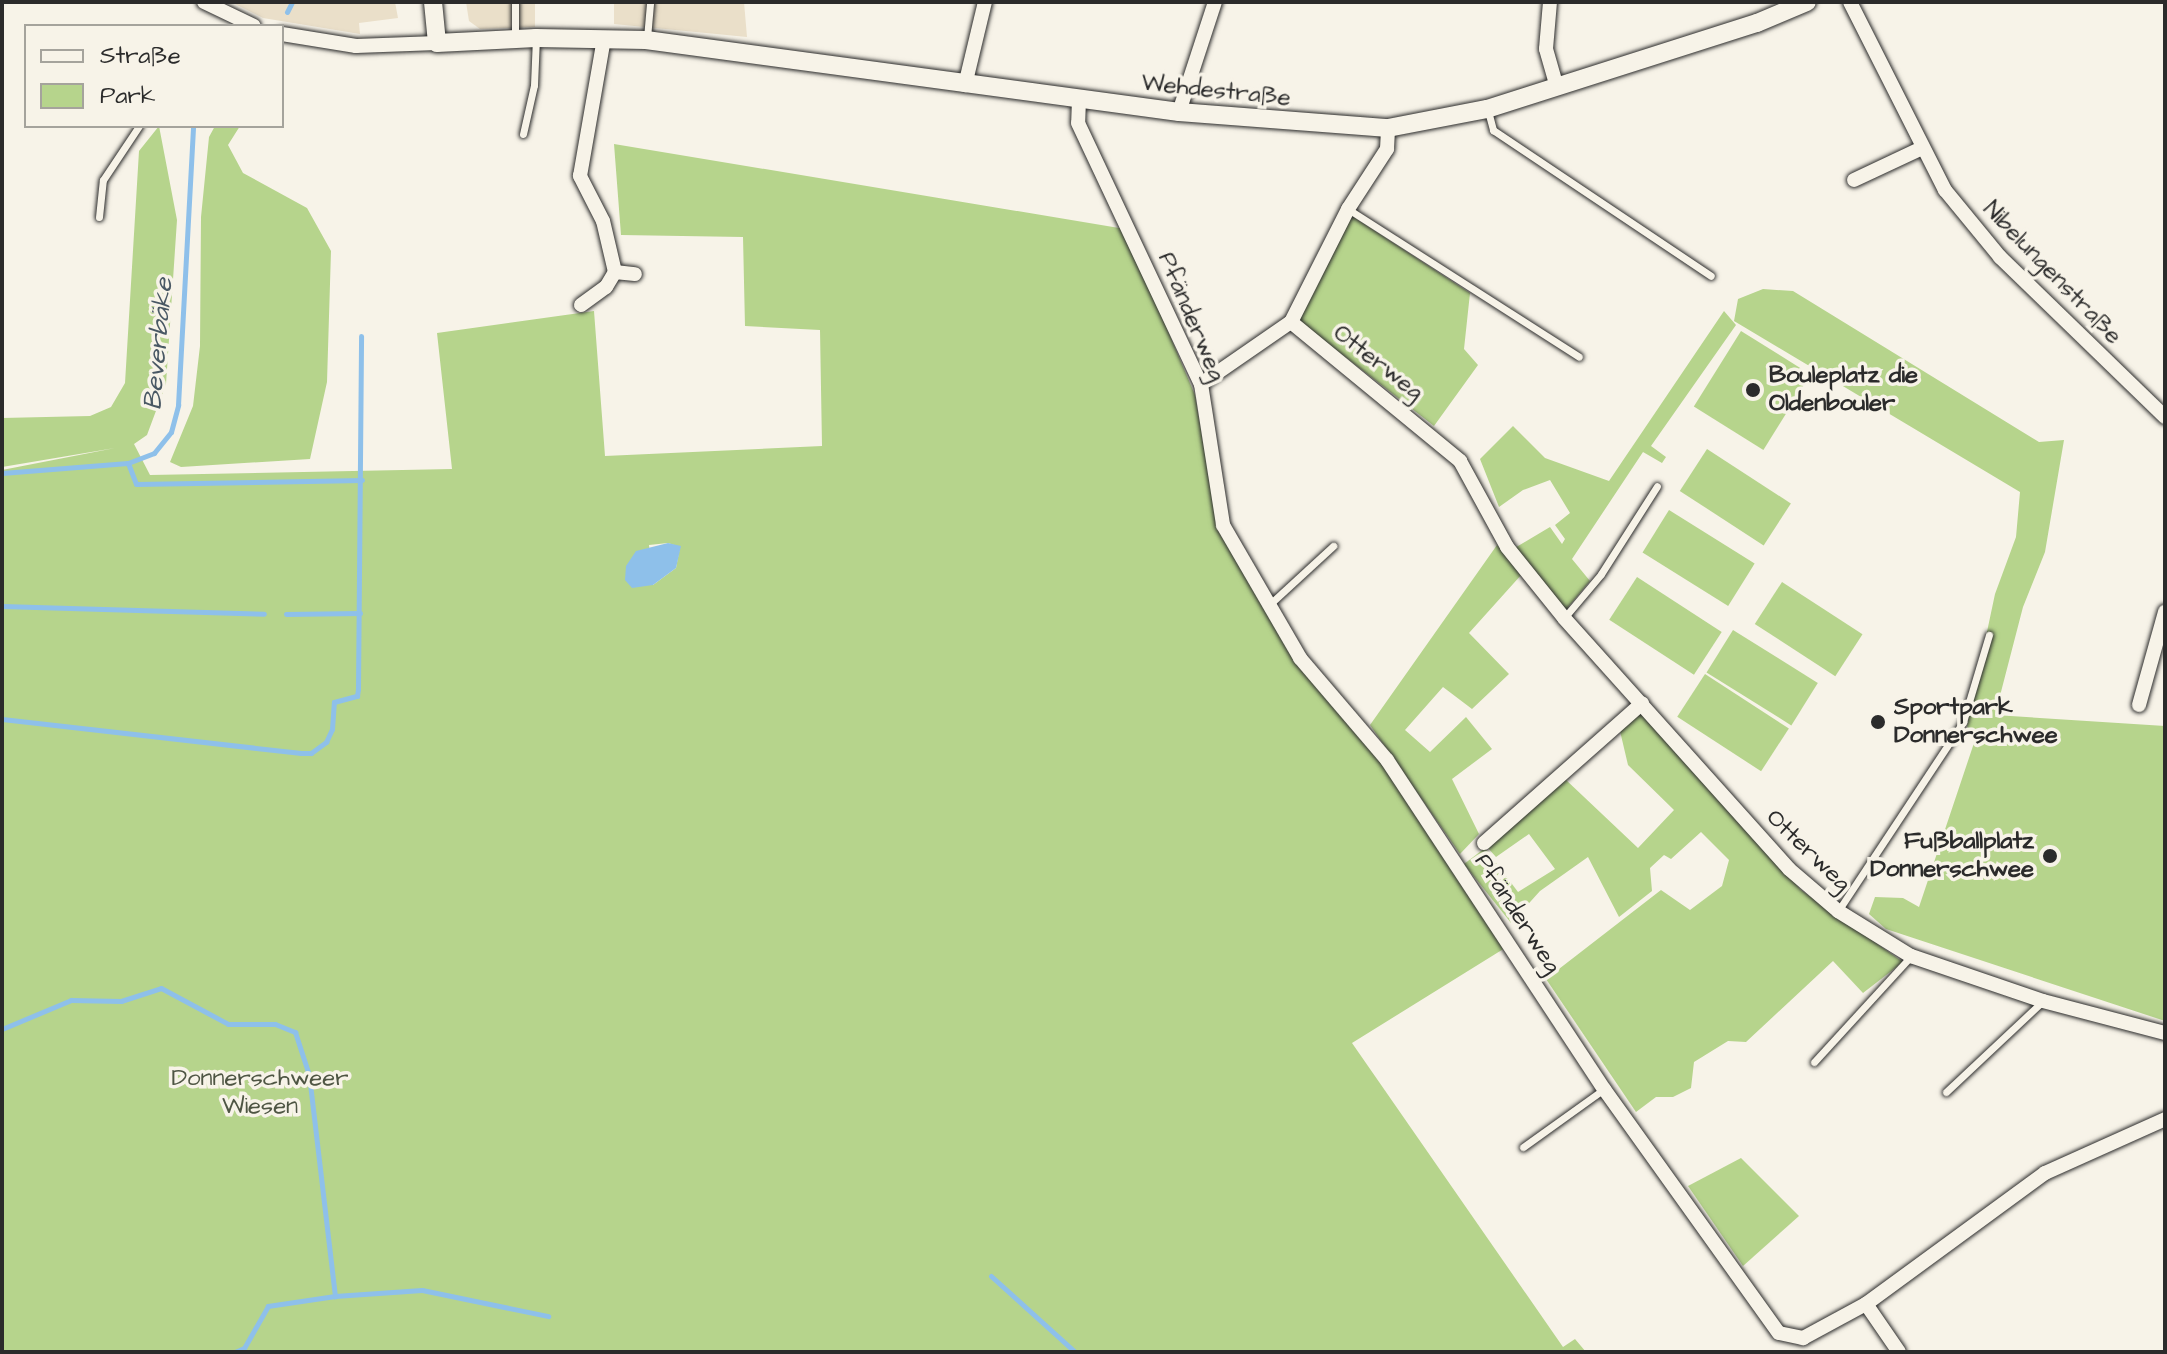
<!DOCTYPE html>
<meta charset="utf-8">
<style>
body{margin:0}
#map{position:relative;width:2167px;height:1354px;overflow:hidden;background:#f7f3e8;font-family:"Architects Daughter",sans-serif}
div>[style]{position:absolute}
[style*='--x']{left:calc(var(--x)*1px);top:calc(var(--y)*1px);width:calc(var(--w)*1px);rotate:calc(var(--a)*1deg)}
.built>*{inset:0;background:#eadfc9}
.green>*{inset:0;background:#b6d48c;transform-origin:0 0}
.water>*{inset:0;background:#8ec0ea}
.stream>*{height:5px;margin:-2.5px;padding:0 2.5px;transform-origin:2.5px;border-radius:2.5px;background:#8ec0ea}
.roads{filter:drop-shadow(0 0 2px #2b2b2b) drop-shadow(0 0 2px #2b2b2b)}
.service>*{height:7px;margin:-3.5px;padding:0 3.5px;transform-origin:3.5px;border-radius:3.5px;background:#f7f3e8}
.minor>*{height:14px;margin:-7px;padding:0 7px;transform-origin:7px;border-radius:7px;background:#f7f3e8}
.tertiary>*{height:18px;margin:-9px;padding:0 9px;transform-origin:9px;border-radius:9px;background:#f7f3e8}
.dots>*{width:22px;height:22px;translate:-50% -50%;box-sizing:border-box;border:4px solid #f7f3e8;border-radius:50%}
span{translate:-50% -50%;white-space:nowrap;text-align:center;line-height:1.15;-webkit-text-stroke:7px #f7f3e8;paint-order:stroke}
.street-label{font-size:24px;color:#2b2b2b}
.poi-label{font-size:24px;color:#2b2b2b;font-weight:700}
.left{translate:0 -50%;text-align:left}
.right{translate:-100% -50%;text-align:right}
.park-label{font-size:24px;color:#4e5543}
.water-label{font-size:26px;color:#495864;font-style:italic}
.frame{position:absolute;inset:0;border:4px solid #2b2b2b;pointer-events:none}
.legend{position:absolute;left:24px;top:24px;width:260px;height:104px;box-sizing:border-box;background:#f7f3e8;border:2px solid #a5a39c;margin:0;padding:10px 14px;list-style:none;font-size:24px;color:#2b2b2b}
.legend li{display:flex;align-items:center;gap:16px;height:40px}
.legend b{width:40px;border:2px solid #a5a39c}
</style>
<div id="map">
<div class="built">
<i style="clip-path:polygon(231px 2px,395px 2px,398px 18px,359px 23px,360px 34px,263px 18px)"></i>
<i style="clip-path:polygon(466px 2px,535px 2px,535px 27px,480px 29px,469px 21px)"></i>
<i style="clip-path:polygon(614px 2px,744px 2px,747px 37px,614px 24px)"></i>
</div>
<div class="green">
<i style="clip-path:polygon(evenodd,159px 126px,177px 220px,166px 384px,147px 435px,134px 444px,150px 475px,452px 469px,437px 333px,594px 311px,605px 456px,822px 446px,820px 330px,745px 326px,743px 237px,621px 235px,614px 144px,1125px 229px,1195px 395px,1218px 530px,1299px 667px,1385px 765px,1505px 948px,1352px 1043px,1563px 1347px,1575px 1339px,1586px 1352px,2px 1352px,2px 470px,115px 448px,2px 467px,2px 418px,90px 416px,111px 407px,125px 383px,139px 151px,159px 126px,668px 543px,680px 547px,676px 568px,653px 585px,649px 545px,668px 543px)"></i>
<i style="clip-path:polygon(215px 126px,240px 126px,228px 145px,243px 173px,307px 208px,331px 251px,327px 382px,310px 459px,181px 467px,170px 462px,193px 406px,200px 346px,201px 217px,209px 137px)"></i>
<i style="clip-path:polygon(1352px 216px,1470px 293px,1464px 349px,1478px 365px,1434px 426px,1298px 320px)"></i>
<i style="clip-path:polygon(1763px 289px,1793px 291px,2039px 442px,2064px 440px,2045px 552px,2023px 607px,1995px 715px,2165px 726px,2165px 1021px,1886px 929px,1869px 914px,1875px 897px,1903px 898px,1919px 907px,1974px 743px,1967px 726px,1995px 594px,2016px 537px,2020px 492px,1734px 321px,1738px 299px)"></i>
<i style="clip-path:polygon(1724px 311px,1736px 325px,1651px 446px,1666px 457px,1662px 463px,1643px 452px,1572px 559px,1590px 581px,1564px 612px,1513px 549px,1550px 527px,1562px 544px,1565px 539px,1555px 525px,1570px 513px,1550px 480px,1523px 490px,1499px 507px,1480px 459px,1513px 426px,1545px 458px,1609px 481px)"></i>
<i style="left:1741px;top:331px;width:82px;height:89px;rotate:32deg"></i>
<i style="left:1707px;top:449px;width:100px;height:50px;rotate:33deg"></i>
<i style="left:1669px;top:510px;width:101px;height:50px;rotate:32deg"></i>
<i style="clip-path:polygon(1497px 545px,1522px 574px,1469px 633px,1509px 674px,1472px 709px,1443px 687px,1405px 730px,1430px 752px,1466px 717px,1492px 749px,1452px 779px,1479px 834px,1460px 854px,1370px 725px)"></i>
<i style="left:1637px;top:577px;width:101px;height:51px;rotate:33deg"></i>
<i style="left:1782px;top:582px;width:96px;height:50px;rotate:33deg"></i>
<i style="left:1733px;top:630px;width:100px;height:50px;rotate:32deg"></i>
<i style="left:1705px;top:674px;width:100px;height:51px;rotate:33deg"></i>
<i style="clip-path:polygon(1641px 711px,1801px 890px,1903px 962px,1863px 993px,1833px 961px,1746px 1042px,1728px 1041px,1694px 1062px,1691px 1088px,1673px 1097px,1656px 1097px,1636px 1112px,1546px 979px,1661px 890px,1690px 910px,1722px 886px,1729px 860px,1701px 832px,1671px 859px,1664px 855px,1650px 868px,1652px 891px,1619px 917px,1588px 857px,1540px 891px,1511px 923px,1464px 864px,1485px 848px,1518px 892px,1555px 869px,1529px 834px,1496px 857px,1487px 847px,1565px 779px,1638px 848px,1674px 810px,1628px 765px,1620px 731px)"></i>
<i style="clip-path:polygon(1741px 1158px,1799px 1216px,1743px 1266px,1688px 1186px)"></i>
</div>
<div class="water">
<i style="clip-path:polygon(668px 543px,681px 546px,676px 568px,653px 585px,632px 588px,625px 580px,626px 566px,636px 551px)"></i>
</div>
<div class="stream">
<i style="--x:287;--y:12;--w:11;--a:-63"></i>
<i style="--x:128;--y:463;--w:22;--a:69"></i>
<i style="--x:136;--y:484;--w:226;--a:-1"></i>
<i style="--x:2;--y:473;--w:126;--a:-4.5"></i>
<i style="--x:128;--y:463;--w:28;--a:-21"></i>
<i style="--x:154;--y:453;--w:27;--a:-51"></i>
<i style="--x:171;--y:432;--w:28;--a:-75"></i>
<i style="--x:178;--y:405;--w:279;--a:-86.9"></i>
<i style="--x:2;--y:606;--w:262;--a:1.7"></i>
<i style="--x:286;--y:614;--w:74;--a:-0.8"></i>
<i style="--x:2;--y:719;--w:301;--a:6.5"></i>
<i style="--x:301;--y:753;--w:10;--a:0"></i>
<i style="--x:311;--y:753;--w:19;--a:-36"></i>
<i style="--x:326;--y:742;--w:14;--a:-65"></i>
<i style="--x:332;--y:729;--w:27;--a:-86"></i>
<i style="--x:334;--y:702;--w:24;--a:-15"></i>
<i style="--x:357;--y:696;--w:7;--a:-82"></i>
<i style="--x:358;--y:689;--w:353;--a:-89.5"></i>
<i style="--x:2;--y:1029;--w:75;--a:-22.8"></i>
<i style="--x:71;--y:1000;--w:50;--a:1.1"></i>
<i style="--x:121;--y:1001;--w:42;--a:-18"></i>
<i style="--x:161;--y:988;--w:76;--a:28.2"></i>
<i style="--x:228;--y:1024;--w:47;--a:0"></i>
<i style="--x:275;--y:1024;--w:22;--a:22"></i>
<i style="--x:295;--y:1032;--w:45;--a:72"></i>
<i style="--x:309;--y:1075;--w:223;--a:83.3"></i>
<i style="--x:335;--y:1296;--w:68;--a:171.5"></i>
<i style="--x:268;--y:1306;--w:48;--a:119.7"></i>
<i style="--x:244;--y:1348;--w:10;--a:156"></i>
<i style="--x:991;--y:1276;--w:113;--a:42.1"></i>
<i style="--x:335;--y:1296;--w:87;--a:-3.9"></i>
<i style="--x:422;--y:1290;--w:129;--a:11.7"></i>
</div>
<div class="roads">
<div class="service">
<i style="--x:515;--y:36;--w:34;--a:-90"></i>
<i style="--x:647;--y:38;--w:36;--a:-85"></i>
<i style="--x:1488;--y:111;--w:20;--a:75"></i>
<i style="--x:1493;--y:130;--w:262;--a:33.8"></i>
<i style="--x:523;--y:134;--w:50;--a:-77.3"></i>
<i style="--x:534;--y:85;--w:47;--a:-87.6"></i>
<i style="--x:1348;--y:209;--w:274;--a:32.6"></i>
<i style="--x:99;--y:217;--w:37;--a:-84"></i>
<i style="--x:103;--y:180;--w:65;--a:-56.3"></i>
<i style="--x:1270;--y:604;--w:86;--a:-42.6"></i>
<i style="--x:1564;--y:618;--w:57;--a:-49.9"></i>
<i style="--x:1601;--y:574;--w:104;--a:-57.5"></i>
<i style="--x:1838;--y:911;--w:227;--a:-56.5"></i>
<i style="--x:1963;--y:722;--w:91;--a:-73.4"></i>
<i style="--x:1814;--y:1062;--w:144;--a:-47.5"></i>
<i style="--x:1946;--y:1092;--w:133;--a:-43.2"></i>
<i style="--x:1523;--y:1147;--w:100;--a:-35.6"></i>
</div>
<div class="minor">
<i style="--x:204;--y:2;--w:55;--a:25.6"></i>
<i style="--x:1550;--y:2;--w:47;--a:94.9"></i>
<i style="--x:1546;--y:49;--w:37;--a:74"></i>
<i style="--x:1850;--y:2;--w:211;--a:63.2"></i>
<i style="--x:1945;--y:190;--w:87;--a:50.6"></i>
<i style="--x:2000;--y:257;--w:230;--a:44.1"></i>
<i style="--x:282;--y:34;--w:75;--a:9.2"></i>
<i style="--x:356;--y:46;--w:81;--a:-2.1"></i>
<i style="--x:965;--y:85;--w:85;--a:-76.5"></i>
<i style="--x:1079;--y:99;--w:24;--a:92"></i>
<i style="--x:1078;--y:123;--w:289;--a:64.8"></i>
<i style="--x:1201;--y:384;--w:143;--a:81.1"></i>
<i style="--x:1223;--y:525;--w:154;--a:59.9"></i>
<i style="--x:1300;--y:658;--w:134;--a:49.5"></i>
<i style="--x:1387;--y:760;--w:394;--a:56.6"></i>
<i style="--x:1604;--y:1089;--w:300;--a:54.4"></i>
<i style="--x:1779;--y:1333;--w:25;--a:12"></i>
<i style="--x:1803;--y:1338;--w:72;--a:-28.4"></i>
<i style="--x:1866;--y:1304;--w:222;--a:-36.2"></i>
<i style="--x:2045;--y:1173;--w:132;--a:-24.2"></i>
<i style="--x:1179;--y:112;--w:116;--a:-71.9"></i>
<i style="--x:1854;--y:180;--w:75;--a:-25.2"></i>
<i style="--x:615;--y:272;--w:20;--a:6"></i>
<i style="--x:581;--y:305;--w:31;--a:-36"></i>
<i style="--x:606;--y:287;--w:17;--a:-59"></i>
<i style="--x:615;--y:272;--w:52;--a:-103.2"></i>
<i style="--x:603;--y:221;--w:51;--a:-117.1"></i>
<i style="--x:580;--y:176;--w:139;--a:-80.1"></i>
<i style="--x:1291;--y:322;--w:219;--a:39.4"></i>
<i style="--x:1460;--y:461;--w:98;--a:61.3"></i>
<i style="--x:1507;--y:547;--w:91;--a:51.2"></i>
<i style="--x:1564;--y:618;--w:337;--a:48.1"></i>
<i style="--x:1789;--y:869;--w:65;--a:40.6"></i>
<i style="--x:1838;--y:911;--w:86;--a:31.7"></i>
<i style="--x:1911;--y:956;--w:139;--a:18.8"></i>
<i style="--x:2043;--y:1001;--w:126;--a:14.7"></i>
<i style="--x:1201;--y:384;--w:109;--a:-34.6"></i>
<i style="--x:1291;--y:322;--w:127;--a:-63.2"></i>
<i style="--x:1348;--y:209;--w:72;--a:-57"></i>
<i style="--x:1387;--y:149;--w:21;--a:-87"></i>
<i style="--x:2139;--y:705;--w:97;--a:-74.4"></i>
<i style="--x:1484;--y:843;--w:211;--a:-41.5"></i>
<i style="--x:1866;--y:1304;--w:58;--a:55.5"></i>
</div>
<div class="tertiary">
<i style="--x:433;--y:2;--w:41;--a:84.4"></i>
<i style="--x:437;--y:43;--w:99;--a:-2.9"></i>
<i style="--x:536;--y:38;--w:110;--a:1"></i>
<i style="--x:646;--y:40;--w:538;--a:7.69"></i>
<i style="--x:1179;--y:112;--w:210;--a:4.4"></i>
<i style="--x:1388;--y:128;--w:101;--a:-10.9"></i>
<i style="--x:1487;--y:109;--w:283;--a:-17.7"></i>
<i style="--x:1757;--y:23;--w:54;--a:-22.8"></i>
</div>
</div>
<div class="dots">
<i style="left:1753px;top:390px;background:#2b2b2b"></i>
<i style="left:1878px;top:722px;background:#2b2b2b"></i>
<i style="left:2050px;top:856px;background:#2b2b2b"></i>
</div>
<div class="street-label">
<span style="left:1216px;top:91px;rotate:6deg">Wehdestraße</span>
<span style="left:2052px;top:273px;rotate:46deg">Nibelungenstraße</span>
<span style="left:1191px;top:317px;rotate:67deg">Pfänderweg</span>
<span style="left:1378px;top:363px;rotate:38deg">Otterweg</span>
<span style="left:1808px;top:851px;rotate:44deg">Otterweg</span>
<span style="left:1517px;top:914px;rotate:57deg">Pfänderweg</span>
</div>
<div class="poi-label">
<span class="left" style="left:1769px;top:390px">Bouleplatz die<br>Oldenbouler</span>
<span class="left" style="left:1894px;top:722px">Sportpark<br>Donnerschwee</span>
<span class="right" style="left:2034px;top:856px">Fußballplatz<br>Donnerschwee</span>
</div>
<div class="park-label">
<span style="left:260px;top:1093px">Donnerschweer<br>Wiesen</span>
</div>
<div class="water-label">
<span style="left:159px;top:344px;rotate:-85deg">Beverbäke</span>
</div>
<div class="frame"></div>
<ul class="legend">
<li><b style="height:10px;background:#f7f3e8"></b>Straße</li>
<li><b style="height:22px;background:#b6d48c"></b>Park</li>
</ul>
</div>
